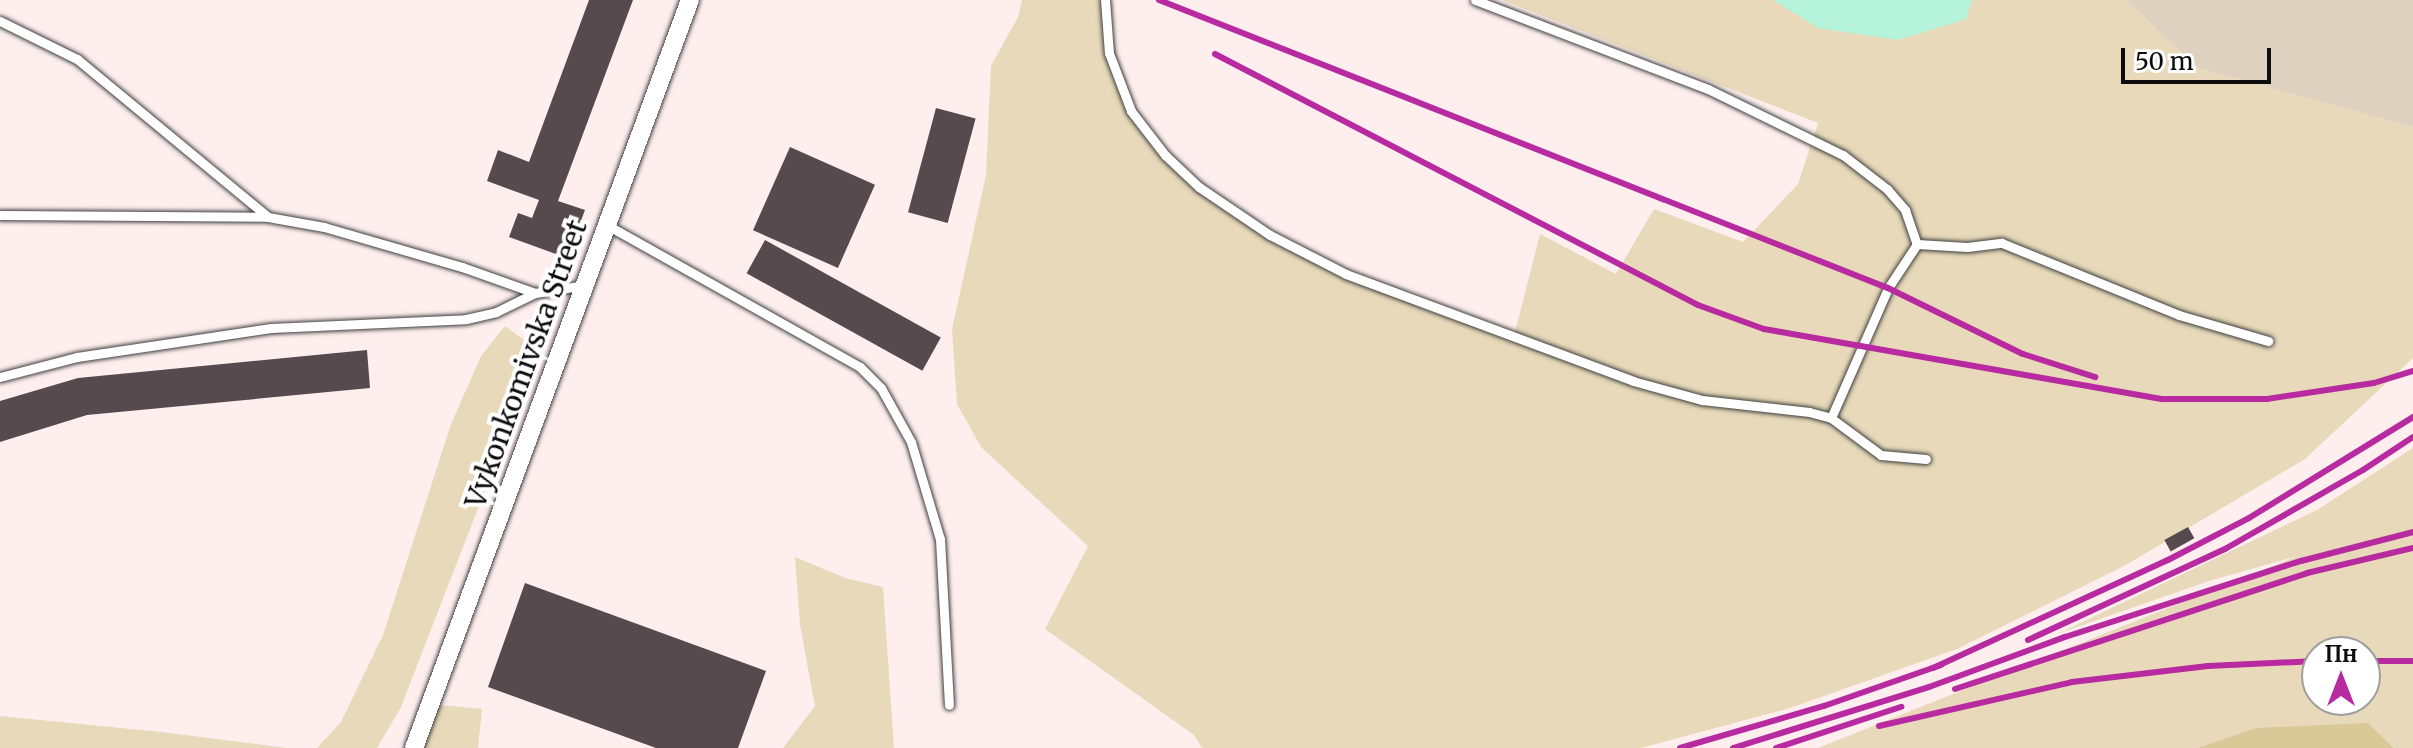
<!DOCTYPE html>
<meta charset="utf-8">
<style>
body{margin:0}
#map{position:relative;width:2413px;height:748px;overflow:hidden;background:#feefee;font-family:Merriweather,serif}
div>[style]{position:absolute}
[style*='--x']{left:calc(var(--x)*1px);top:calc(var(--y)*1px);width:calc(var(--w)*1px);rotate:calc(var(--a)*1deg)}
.green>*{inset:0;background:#e7d9b9}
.forest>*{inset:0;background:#d8c999}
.cemetery>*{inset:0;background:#dfd1c0}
.water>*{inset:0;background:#b5f4da}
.building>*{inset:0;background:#564a4f;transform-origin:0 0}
.roads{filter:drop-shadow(0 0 2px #404040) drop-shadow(0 0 2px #404040)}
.service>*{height:9px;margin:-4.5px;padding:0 4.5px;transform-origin:4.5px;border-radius:4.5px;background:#fff}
.minor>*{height:18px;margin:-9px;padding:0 9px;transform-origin:9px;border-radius:9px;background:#fff}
.rail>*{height:6px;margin:-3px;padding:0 3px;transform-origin:3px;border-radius:3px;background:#b82aa0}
span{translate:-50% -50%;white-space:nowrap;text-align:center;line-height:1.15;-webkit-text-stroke:8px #fff;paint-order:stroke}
.street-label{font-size:28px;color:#0d0d0d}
.north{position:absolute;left:2301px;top:636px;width:80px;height:80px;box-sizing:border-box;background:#fff;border:2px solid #9e9e9e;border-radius:50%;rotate:0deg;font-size:22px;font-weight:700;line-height:32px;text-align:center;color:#0d0d0d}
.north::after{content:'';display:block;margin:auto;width:28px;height:36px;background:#b82aa0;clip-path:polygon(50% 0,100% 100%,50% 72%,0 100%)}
.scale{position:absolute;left:2121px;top:48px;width:150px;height:36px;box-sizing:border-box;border:4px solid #0d0d0d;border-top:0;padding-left:10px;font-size:24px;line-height:28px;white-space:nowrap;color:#0d0d0d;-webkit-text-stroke:6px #fff;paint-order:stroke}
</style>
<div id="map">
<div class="green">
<i style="clip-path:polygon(1022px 0,1106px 0,1124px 93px,1158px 146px,1235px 212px,1322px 262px,1514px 336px,1540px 234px,1616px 274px,1654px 209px,1743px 242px,1798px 184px,1818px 123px,1502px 0,2126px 0,2198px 68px,2413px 127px,2413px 358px,2305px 459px,2124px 566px,1957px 649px,1790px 708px,1641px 748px,1202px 748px,1194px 735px,1045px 629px,1088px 546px,981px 447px,957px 404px,952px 329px,986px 175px,991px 66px,1018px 17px)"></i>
<i style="clip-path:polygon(505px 326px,539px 351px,401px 707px,377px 748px,317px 748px,341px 722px,383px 635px,451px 424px,481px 356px)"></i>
<i style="clip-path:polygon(evenodd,2413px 448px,2413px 748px,2394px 748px,2368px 723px,2212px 748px,1818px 748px,2298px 556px,2212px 580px,2057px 634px,2317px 510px,2413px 448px,2317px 652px,2365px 652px,2365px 700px,2317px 700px,2317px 652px)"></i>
<i style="clip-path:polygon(795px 557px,845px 578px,883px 587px,894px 748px,783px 748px,815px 706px,800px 625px)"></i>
<i style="clip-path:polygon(430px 704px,482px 709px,478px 748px,414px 748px)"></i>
<i style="clip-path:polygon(0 716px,161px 732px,287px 748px,0 748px)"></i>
</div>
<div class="forest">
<i style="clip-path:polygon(2368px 723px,2394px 748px,2198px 748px,2256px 728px)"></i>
</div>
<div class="cemetery">
<i style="clip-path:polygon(2126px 0,2413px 0,2413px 127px,2198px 68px)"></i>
</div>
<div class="water">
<i style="clip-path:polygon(1773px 0,1972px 0,1966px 19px,1898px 40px,1818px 28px)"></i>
</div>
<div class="building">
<i style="clip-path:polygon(589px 0,633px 0,558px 201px,585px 210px,567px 258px,509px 237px,518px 213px,532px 218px,539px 200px,487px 181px,498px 150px,529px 162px)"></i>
<i style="left:936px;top:108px;width:41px;height:108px;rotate:15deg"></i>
<i style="left:790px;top:147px;width:93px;height:91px;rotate:24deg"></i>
<i style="left:765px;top:240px;width:201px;height:38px;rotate:29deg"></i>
<i style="clip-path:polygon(367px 350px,370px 388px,87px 415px,0 442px,0 401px,78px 378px)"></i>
<i style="left:2188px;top:527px;width:13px;height:27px;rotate:61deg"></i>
<i style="clip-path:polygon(525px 583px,766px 671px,738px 748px,656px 748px,488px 687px)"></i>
</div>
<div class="roads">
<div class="service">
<i style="--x:1105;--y:0;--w:53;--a:85.7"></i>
<i style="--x:1109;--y:53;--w:62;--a:69.2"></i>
<i style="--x:1131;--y:111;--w:56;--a:52.3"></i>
<i style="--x:1165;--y:155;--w:47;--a:43.3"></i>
<i style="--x:1199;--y:187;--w:86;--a:34.1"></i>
<i style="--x:1270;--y:235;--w:85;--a:27.2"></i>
<i style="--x:1346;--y:274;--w:306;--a:20.4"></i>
<i style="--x:1633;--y:381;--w:72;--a:15.4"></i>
<i style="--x:1702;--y:400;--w:108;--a:6.4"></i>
<i style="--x:1809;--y:412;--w:23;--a:15"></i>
<i style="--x:1831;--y:418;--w:62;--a:36.5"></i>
<i style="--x:1881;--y:455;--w:45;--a:5.1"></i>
<i style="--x:1475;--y:0;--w:249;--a:20.9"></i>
<i style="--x:1708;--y:89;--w:150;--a:26.1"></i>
<i style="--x:1843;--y:155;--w:56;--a:37.7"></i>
<i style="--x:1887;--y:189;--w:28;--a:49"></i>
<i style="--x:1905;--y:210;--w:36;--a:71"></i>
<i style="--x:1917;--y:244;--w:50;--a:3.4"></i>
<i style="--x:1967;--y:247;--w:35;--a:-7"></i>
<i style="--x:2002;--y:243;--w:191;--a:22.1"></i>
<i style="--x:2179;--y:315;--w:93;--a:16.3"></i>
<i style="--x:0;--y:21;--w:86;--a:26.3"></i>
<i style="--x:77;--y:59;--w:248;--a:39.6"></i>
<i style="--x:0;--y:215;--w:268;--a:0.4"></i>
<i style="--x:268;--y:217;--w:57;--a:10.1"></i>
<i style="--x:324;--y:227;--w:144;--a:16.2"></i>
<i style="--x:462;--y:267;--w:77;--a:19.6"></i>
<i style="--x:607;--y:225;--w:290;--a:29.3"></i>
<i style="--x:860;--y:367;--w:30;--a:45"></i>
<i style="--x:881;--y:388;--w:62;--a:60.9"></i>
<i style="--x:911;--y:442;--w:101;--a:73.4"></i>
<i style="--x:940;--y:539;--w:166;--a:86.9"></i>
<i style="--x:0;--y:377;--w:80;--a:-14.6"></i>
<i style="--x:77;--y:357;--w:196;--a:-8.5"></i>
<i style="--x:271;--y:328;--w:195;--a:-2.6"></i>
<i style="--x:466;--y:319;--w:31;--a:-13"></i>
<i style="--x:496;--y:312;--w:43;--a:-26"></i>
<i style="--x:535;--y:293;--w:51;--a:-9.1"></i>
<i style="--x:1831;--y:418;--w:142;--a:-66.3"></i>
<i style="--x:1888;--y:288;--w:53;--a:-56.6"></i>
</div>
<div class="minor">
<i style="--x:414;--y:748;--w:797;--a:-69.75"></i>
</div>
</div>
<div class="rail">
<i style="--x:1159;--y:0;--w:784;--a:21.56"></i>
<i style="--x:1888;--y:288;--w:150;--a:26.1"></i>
<i style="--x:2023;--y:354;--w:76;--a:17.7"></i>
<i style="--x:1215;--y:54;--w:544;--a:27.46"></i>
<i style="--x:1698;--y:305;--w:70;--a:20"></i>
<i style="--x:1764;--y:329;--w:405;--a:10"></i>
<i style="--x:2163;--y:399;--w:104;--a:0"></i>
<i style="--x:2267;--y:399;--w:108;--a:-8.5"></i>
<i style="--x:2374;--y:383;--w:41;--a:-17.1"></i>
<i style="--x:2028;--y:640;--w:217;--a:-24.8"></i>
<i style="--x:2225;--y:549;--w:159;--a:-29.8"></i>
<i style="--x:2363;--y:470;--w:60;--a:-33.4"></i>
<i style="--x:2365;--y:661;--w:48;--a:0"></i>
<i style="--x:1933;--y:668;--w:259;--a:-24.7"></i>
<i style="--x:2168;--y:560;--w:91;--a:-27.4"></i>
<i style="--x:2249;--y:518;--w:193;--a:-31.6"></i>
<i style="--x:1955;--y:689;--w:371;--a:-18.2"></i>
<i style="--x:2307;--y:573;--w:109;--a:-13.3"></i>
<i style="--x:1879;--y:726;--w:198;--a:-12.8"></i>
<i style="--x:2072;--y:682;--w:137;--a:-6.7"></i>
<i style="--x:2208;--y:666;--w:109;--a:-2.6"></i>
<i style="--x:1680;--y:748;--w:150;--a:-16.3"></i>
<i style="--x:1824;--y:706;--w:124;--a:-19.3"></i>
<i style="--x:1733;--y:748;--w:205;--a:-17.3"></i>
<i style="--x:1929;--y:687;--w:145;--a:-20.2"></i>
<i style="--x:2065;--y:637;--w:248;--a:-17.9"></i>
<i style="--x:2301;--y:561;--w:116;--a:-14.5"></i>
<i style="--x:1776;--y:748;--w:132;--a:-18.2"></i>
</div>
<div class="street-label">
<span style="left:526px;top:364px;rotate:-70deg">Vykonkomivska Street</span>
</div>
<div class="north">Пн</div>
<div class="scale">50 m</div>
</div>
